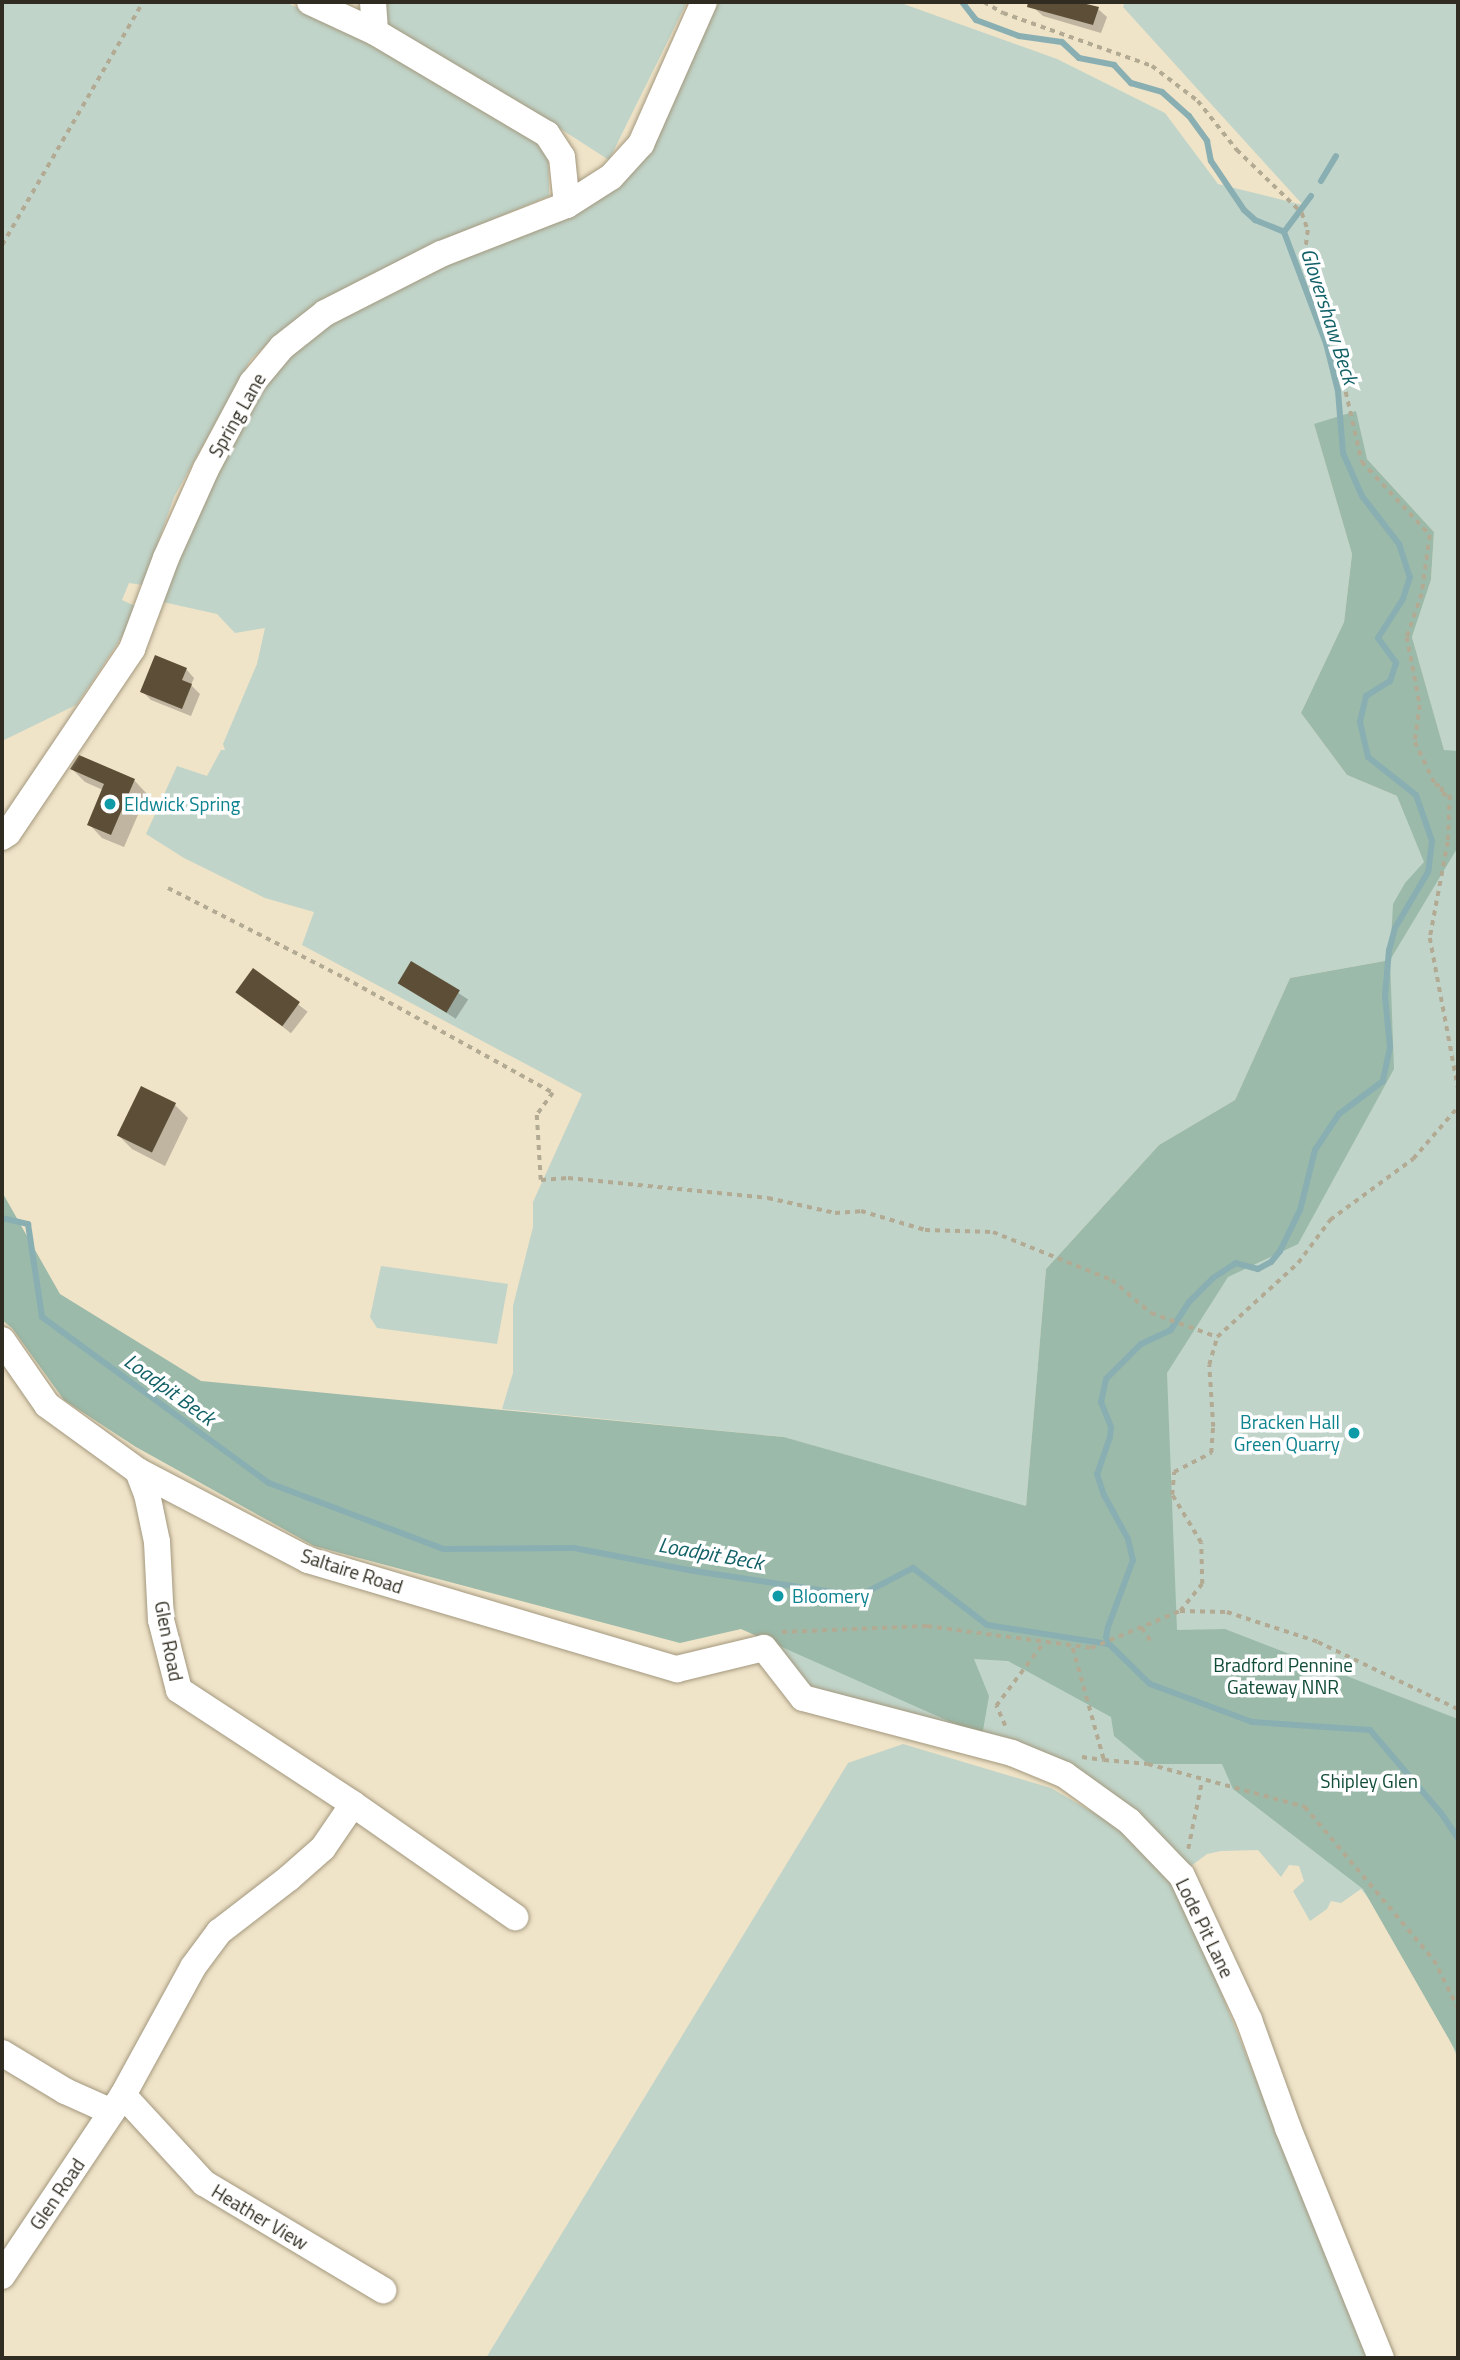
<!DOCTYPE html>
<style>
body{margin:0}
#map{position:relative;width:1460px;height:2360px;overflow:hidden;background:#efe3c8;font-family:"Titillium Web",sans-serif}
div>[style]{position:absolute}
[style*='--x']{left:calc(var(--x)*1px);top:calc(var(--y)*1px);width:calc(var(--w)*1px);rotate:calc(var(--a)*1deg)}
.green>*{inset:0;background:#c0d4c9}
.forest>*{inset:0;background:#9bbaaa}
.shadow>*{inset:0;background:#0003;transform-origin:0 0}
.stream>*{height:6px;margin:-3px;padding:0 3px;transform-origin:3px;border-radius:3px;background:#89afb2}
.building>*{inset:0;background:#5d4f37;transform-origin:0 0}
.path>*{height:3.5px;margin-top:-1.75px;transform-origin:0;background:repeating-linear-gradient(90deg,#b3aa94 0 5px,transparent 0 10px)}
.roads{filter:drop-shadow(0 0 2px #a3987e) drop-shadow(0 0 2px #a3987e)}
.minor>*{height:26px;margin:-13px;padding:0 13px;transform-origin:13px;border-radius:13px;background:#fff}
.dots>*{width:19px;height:19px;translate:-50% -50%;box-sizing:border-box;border:4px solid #fff;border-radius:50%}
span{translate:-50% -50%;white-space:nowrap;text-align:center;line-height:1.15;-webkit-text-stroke:7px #fff;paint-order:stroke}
.street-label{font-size:19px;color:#302c21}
.culture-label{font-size:19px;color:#0d838f}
.left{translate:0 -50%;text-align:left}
.right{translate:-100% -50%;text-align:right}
.park-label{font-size:19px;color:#114c36}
.water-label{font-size:21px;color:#126167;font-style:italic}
.frame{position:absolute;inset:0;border:4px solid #302c21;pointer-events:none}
</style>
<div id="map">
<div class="green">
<i style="clip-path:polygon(2px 2px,285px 2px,352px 33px,528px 130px,548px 153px,549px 185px,549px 196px,438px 242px,356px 282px,283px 329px,251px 359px,174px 497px,143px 585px,129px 583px,122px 600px,135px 606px,130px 624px,96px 676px,76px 705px,2px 741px)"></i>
<i style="clip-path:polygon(383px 2px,687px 2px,609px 160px,542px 117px,388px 32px)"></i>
<i style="clip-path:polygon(719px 2px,898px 2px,1057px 59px,1165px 113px,1218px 184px,1303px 205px,1123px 7px,1125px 2px,1458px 2px,1458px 751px,1444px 751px,1412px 637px,1431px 580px,1434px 532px,1367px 459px,1314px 424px,1352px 554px,1344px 622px,1301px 713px,1347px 775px,1397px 796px,1458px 764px,1458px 2059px,1427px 1986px,1396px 1932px,1361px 1889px,1341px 1903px,1331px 1901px,1327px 1909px,1310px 1921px,1293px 1891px,1304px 1881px,1299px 1866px,1289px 1865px,1281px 1877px,1258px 1850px,1221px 1851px,1207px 1854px,1187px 1869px,1109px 1801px,815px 1696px,779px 1649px,782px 1643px,919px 1634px,1124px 1427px,1390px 960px,1290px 978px,1235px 1100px,1159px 1145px,1046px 1269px,1026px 1507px,784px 1437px,502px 1409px,513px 1373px,513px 1306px,533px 1227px,533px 1202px,582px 1094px,302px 945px,314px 912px,265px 898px,184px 858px,146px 834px,177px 766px,207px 776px,221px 750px,225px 750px,223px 744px,257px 664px,265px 628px,235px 633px,217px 614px,163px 602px,185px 534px,273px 367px,337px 320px,647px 145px)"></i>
<i style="clip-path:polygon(381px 1266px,508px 1284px,497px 1344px,377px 1328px,370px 1317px)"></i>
<i style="clip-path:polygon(903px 1744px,1051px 1788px,1118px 1827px,1177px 1883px,1368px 2358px,486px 2358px,848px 1763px)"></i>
</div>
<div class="forest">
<i style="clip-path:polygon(1356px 411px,1367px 459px,1434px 532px,1431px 580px,1412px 637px,1444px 750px,1458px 751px,1458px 847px,1390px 960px,1394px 1069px,1298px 1244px,1228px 1277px,1167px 1373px,1177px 1630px,1225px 1629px,1458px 1719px,1458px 2055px,1363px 1889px,1233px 1789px,1222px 1764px,1148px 1764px,1114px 1736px,1111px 1717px,1008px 1661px,974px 1659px,989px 1696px,982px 1736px,741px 1629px,680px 1643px,314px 1546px,136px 1447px,64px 1400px,12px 1328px,2px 1320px,2px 1192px,60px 1294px,201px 1381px,784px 1437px,1026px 1506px,1046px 1269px,1159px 1145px,1235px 1100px,1290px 978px,1390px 960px,1393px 904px,1405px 883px,1424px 862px,1397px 796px,1347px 775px,1301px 713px,1344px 622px,1352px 554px,1314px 424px)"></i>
</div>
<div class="shadow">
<i style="clip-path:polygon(1037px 2px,1071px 2px,1098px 9px,1107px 17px,1101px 33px,1043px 16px,1034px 8px)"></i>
<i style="clip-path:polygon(186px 669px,194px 678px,191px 685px,200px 694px,191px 716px,151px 700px,142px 691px)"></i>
<i style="clip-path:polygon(72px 769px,134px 780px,147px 794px,124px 847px,102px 838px,89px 824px,103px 790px,85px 782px)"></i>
<i style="left:412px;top:963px;width:67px;height:23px;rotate:33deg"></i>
<i style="left:254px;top:970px;width:68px;height:27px;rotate:38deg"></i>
<i style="clip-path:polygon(142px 1089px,175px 1105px,188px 1118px,165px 1166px,132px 1149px,119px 1136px)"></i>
</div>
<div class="stream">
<i style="--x:962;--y:2;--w:23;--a:52"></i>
<i style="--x:976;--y:20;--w:46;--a:20.4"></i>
<i style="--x:1019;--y:36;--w:43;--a:7.9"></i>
<i style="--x:1062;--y:42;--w:23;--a:43"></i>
<i style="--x:1079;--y:58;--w:36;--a:11"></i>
<i style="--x:1114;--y:65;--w:25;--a:47"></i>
<i style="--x:1131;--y:83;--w:32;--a:16"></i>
<i style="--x:1162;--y:92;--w:36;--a:42"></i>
<i style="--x:1189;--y:116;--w:31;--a:54"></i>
<i style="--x:1207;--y:141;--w:20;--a:79"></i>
<i style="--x:1211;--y:161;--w:59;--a:56"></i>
<i style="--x:1244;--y:210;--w:15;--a:42"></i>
<i style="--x:1255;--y:220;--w:31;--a:22"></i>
<i style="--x:1284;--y:232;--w:119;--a:69.3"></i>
<i style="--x:1326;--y:343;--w:49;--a:76"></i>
<i style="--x:1338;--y:391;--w:62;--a:85.4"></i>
<i style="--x:1343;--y:453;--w:47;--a:66.2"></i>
<i style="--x:1362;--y:496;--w:61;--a:52.4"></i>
<i style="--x:1399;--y:544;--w:35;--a:72"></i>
<i style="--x:1410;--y:577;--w:23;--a:108"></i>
<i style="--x:1403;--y:599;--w:46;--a:122.7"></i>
<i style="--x:1378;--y:638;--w:31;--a:54"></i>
<i style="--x:1396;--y:663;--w:19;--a:108"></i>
<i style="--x:1390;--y:681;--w:28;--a:148"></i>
<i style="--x:1366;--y:696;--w:27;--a:103"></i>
<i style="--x:1360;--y:722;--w:36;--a:77"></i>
<i style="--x:1368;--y:757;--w:61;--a:38.4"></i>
<i style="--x:1416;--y:795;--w:49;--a:70.8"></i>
<i style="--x:1432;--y:841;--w:31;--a:97"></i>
<i style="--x:1428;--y:872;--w:65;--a:120.5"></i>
<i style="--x:1395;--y:928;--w:23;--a:105"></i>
<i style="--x:1389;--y:950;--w:46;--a:95"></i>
<i style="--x:1385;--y:996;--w:51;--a:84.4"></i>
<i style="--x:1390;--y:1047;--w:35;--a:102"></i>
<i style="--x:1383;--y:1081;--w:55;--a:143.1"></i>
<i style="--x:1339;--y:1114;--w:43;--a:123.7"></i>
<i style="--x:1315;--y:1150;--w:62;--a:104"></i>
<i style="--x:1300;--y:1210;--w:46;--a:116"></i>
<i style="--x:1280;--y:1251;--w:14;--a:129"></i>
<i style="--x:1271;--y:1262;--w:15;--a:152"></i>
<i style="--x:1258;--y:1269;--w:23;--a:-165"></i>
<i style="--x:1236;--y:1263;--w:27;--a:147"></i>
<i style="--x:1213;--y:1278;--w:34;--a:135"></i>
<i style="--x:1189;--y:1302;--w:33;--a:123"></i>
<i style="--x:1171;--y:1330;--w:33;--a:155"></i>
<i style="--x:1141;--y:1344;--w:49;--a:135"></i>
<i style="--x:1106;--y:1379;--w:24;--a:102"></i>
<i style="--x:1101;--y:1402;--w:27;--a:68"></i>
<i style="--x:1111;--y:1427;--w:10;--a:96"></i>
<i style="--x:1110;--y:1437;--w:39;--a:109"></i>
<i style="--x:1097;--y:1474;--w:22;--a:72"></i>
<i style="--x:1104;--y:1495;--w:50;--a:61.4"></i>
<i style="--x:1128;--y:1539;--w:22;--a:77"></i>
<i style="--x:1133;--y:1560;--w:72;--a:110.5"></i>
<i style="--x:1108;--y:1627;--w:10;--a:101"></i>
<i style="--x:1106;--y:1637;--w:8;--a:67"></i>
<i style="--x:1321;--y:181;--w:29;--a:-59"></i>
<i style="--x:1284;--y:232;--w:45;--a:-53.1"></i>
<i style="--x:2;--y:1218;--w:27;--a:13"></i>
<i style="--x:28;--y:1224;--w:94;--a:81.4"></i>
<i style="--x:42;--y:1317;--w:281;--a:36.2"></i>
<i style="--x:269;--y:1483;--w:187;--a:20.7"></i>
<i style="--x:444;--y:1549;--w:130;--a:-0.4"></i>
<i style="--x:574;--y:1548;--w:122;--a:10.9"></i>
<i style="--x:694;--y:1571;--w:167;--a:8.6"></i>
<i style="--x:859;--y:1596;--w:61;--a:-27.4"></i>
<i style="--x:913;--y:1568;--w:93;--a:37.6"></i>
<i style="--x:987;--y:1625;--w:123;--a:8.9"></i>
<i style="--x:1109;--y:1644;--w:57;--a:44.3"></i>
<i style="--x:1150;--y:1684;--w:109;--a:20.4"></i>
<i style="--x:1252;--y:1722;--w:118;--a:3.9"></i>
<i style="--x:1370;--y:1730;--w:109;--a:49.5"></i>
<i style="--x:1441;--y:1813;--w:30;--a:56"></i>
</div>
<div class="building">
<i style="clip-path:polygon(1028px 2px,1078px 2px,1099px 7px,1093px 25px,1027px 7px)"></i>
<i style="clip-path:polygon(155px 655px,187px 668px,182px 680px,192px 684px,182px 709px,140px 692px)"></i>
<i style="clip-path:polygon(79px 755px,135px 779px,111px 835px,87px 825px,104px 784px,70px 769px)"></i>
<i style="left:411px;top:961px;width:57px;height:26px;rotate:31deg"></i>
<i style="left:253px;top:968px;width:58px;height:30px;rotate:36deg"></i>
<i style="left:141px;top:1086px;width:39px;height:55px;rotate:26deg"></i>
</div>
<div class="path">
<i style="--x:984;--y:2;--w:22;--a:30"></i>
<i style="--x:1003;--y:13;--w:158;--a:19.6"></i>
<i style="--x:1152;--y:66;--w:58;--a:37.3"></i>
<i style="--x:1198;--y:101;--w:63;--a:51.5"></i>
<i style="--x:1237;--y:150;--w:91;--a:44.1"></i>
<i style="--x:1302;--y:213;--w:18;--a:71"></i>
<i style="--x:1308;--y:230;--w:23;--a:97"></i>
<i style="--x:1305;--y:253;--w:105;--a:72.3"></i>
<i style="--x:1337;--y:353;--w:112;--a:77.1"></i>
<i style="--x:1362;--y:462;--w:100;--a:47"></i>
<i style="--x:1430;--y:535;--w:60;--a:97.7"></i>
<i style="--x:1422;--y:594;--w:46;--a:109.2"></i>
<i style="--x:1407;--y:637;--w:69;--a:79.2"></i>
<i style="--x:1420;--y:705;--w:37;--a:98"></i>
<i style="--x:1415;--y:742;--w:47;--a:64.5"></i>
<i style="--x:1435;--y:784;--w:8;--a:23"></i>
<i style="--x:1442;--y:787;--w:7;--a:90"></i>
<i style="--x:1442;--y:794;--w:8;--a:7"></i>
<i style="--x:1450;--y:795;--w:47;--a:92.4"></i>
<i style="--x:1448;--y:842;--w:98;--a:100.6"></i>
<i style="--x:1430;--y:938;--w:153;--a:79.4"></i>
<i style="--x:2;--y:245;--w:281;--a:-59.9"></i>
<i style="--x:168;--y:888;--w:199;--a:27"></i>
<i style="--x:345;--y:978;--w:238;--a:28.9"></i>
<i style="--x:553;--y:1093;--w:27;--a:126"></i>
<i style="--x:537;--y:1115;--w:65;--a:86.5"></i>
<i style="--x:541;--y:1180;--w:27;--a:-4"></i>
<i style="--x:568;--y:1178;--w:201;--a:5.7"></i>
<i style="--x:768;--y:1198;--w:69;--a:12.6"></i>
<i style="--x:835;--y:1213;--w:26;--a:-4"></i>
<i style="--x:861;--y:1211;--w:67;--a:16.5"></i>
<i style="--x:925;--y:1230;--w:68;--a:1.7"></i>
<i style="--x:993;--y:1232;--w:128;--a:22"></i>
<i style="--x:1112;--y:1280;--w:51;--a:40.2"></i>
<i style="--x:1151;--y:1313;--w:70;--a:20"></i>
<i style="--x:1180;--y:1611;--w:47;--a:1.2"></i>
<i style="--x:1227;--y:1612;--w:96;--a:18.2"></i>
<i style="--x:1318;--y:1642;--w:155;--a:25.6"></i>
<i style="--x:1142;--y:1628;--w:18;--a:56"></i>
<i style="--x:782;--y:1632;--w:145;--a:-2.4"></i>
<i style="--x:927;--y:1626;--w:165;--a:7.6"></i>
<i style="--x:1091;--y:1648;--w:96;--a:-22.6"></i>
<i style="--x:1180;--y:1611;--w:35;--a:-51"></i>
<i style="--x:1202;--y:1584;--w:41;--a:-91.4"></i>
<i style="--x:1201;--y:1543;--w:56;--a:-121.1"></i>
<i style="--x:1172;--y:1495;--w:23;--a:-85"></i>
<i style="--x:1174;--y:1472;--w:42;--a:-27.2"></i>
<i style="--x:1211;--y:1453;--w:26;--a:-86"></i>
<i style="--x:1213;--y:1427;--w:62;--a:-93.7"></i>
<i style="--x:1209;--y:1365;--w:29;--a:-74"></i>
<i style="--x:1217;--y:1337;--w:110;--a:-42.4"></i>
<i style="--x:1298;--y:1263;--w:54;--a:-53.3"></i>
<i style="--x:1330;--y:1220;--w:103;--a:-36.3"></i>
<i style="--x:1413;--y:1159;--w:69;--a:-49.1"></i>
<i style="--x:1073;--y:1648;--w:116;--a:74.5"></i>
<i style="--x:1104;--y:1760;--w:44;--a:5.2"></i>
<i style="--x:1148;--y:1764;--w:163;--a:15.3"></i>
<i style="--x:1305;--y:1807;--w:200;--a:49.9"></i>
<i style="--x:1434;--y:1960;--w:54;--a:63.4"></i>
<i style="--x:1005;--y:1726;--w:22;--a:-114"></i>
<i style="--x:996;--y:1706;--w:80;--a:-53.1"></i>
<i style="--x:1082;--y:1757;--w:22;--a:8"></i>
<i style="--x:1188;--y:1849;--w:70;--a:-78.5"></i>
</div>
<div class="roads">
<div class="minor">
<i style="--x:310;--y:2;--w:72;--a:24.8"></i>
<i style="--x:375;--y:32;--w:200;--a:30.7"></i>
<i style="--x:547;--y:134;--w:27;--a:57"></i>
<i style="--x:562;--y:157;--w:48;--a:84.1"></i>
<i style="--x:373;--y:2;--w:30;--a:86"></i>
<i style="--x:2;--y:837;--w:7;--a:-34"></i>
<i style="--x:8;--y:833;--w:222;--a:-56"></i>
<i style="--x:132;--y:649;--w:97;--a:-69.5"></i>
<i style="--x:166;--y:558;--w:98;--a:-65.8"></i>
<i style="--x:206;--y:469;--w:98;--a:-61.9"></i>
<i style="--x:252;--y:383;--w:47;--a:-50.2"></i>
<i style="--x:282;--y:347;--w:55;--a:-38.3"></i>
<i style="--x:325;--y:313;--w:130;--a:-27"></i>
<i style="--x:441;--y:254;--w:135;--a:-21.3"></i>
<i style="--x:567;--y:205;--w:52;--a:-32.5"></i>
<i style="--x:611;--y:177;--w:45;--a:-47.7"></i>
<i style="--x:641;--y:144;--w:155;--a:-66.1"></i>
<i style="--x:2;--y:1340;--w:79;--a:55.3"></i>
<i style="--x:47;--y:1405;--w:112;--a:36"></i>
<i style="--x:138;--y:1471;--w:192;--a:27.6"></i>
<i style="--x:308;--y:1560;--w:385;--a:16.5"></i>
<i style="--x:677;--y:1669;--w:89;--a:-13.6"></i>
<i style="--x:764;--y:1648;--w:63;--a:52"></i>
<i style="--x:803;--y:1698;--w:216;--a:14.7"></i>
<i style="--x:1012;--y:1753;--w:57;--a:22.5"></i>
<i style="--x:1065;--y:1775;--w:79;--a:35.7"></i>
<i style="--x:1129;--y:1821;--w:76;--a:46.1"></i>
<i style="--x:1182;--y:1876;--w:159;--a:65"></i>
<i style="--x:1249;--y:2020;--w:115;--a:70.1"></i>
<i style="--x:1288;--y:2128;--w:248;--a:68"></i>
<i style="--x:138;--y:1471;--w:25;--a:69"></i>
<i style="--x:147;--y:1494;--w:49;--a:78.2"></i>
<i style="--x:157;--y:1542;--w:78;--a:87.1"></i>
<i style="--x:161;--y:1620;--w:72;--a:75.6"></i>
<i style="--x:179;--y:1690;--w:208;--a:33.2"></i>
<i style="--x:353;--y:1804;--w:198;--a:34.9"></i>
<i style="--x:2;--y:2053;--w:74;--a:31.1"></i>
<i style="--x:65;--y:2091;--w:51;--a:24.1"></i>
<i style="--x:123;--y:2095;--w:120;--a:47.4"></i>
<i style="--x:204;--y:2183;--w:209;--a:30.9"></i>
<i style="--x:2;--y:2276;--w:218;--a:-56.2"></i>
<i style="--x:123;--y:2095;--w:146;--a:-61.3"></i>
<i style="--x:193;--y:1967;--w:44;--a:-53.4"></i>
<i style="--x:219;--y:1932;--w:88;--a:-37.6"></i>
<i style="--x:289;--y:1878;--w:45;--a:-41.4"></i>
<i style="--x:323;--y:1848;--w:53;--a:-55.7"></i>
</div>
</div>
<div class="dots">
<i style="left:110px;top:804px;background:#0f9aa8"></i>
<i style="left:1354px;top:1433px;background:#0f9aa8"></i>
<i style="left:778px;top:1596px;background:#0f9aa8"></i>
</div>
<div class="street-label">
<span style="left:237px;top:415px;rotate:-60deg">Spring Lane</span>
<span style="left:352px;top:1571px;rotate:18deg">Saltaire Road</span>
<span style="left:169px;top:1641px;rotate:79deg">Glen Road</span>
<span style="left:1205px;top:1928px;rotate:64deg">Lode Pit Lane</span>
<span style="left:57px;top:2194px;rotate:-56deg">Glen Road</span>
<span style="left:260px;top:2217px;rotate:31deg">Heather View</span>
</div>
<div class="culture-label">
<span class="left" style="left:124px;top:804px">Eldwick Spring</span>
<span class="right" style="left:1340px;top:1433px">Bracken Hall<br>Green Quarry</span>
<span class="left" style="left:792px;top:1596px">Bloomery</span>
</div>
<div class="park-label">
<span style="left:1283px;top:1676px">Bradford Pennine<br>Gateway NNR</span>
<span style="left:1369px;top:1781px">Shipley Glen</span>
</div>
<div class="water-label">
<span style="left:1330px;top:316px;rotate:72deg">Glovershaw Beck</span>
<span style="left:170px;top:1389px;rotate:36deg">Loadpit Beck</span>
<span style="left:711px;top:1553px;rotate:10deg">Loadpit Beck</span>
</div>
<div class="frame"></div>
</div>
